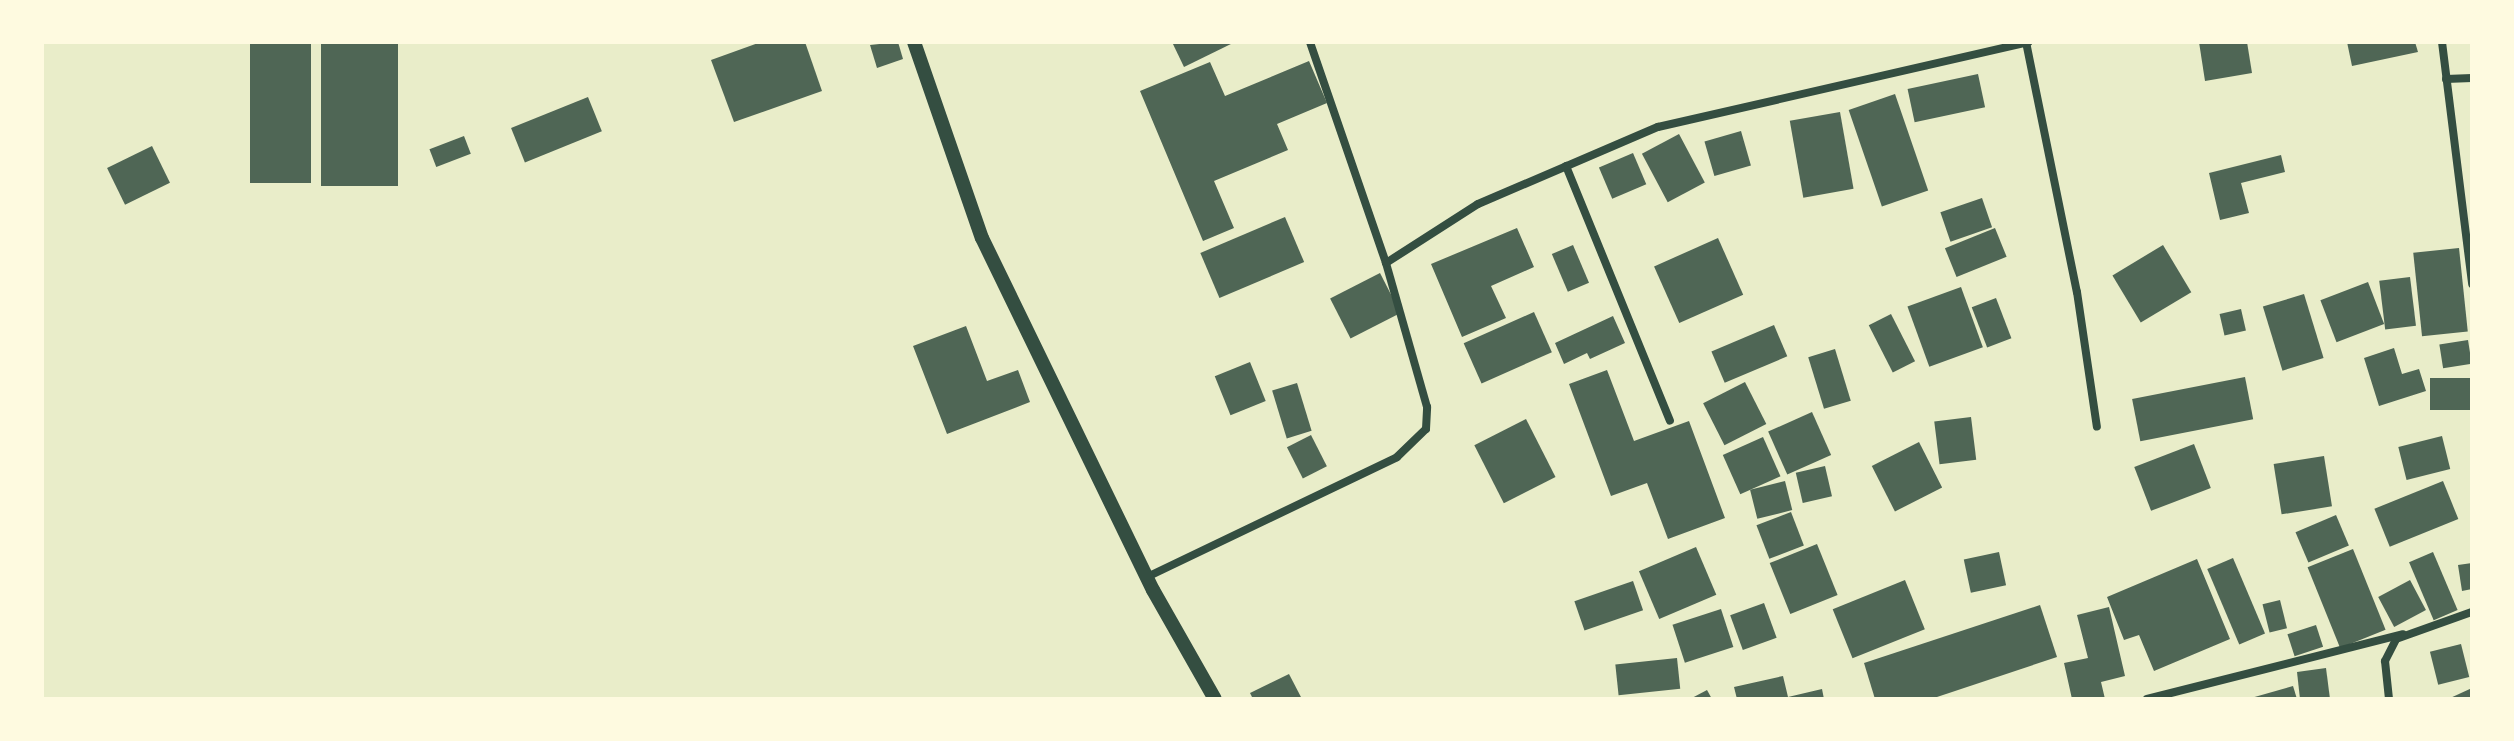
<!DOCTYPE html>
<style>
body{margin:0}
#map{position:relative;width:2514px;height:741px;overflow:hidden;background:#e9edc9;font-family:"Libre Baskerville",serif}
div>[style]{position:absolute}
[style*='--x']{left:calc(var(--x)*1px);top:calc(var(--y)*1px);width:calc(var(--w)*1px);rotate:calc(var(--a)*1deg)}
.building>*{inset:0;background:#4f6655;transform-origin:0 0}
.minor>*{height:8px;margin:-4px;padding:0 4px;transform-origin:4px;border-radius:4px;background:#344e41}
.tertiary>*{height:14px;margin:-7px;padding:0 7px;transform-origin:7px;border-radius:7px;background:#344e41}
span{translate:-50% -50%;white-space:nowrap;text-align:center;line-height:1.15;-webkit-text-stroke:8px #fefae0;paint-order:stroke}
.frame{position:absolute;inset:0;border:44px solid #fefae0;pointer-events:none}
</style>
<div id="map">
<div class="building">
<i style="left:250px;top:42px;width:61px;height:141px"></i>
<i style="left:321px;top:42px;width:77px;height:144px"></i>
<i style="clip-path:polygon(761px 42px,805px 42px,822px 91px,734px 122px,711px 60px)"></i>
<i style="clip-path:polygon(898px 42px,903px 59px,877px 68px,870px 45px)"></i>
<i style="clip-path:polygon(1172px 42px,1235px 42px,1184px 67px)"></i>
<i style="clip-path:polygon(2199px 42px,2247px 42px,2252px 73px,2205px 81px)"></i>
<i style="clip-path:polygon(2347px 42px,2415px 42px,2418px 52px,2352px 66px)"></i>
<i style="clip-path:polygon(1309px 61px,1327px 103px,1277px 124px,1288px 150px,1214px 181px,1234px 228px,1203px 241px,1140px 91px,1210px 62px,1225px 96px)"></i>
<i style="left:1978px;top:74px;width:34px;height:72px;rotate:78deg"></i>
<i style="left:1895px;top:94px;width:102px;height:49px;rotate:71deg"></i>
<i style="left:588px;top:97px;width:37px;height:83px;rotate:68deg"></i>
<i style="left:1840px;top:112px;width:78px;height:51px;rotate:80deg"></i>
<i style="left:1741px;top:131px;width:36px;height:38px;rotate:74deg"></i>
<i style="left:1679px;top:134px;width:55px;height:42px;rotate:62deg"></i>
<i style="left:464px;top:136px;width:19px;height:37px;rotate:69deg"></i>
<i style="left:152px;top:146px;width:41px;height:50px;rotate:64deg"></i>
<i style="left:1633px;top:153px;width:34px;height:37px;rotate:67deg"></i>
<i style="clip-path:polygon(2281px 155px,2285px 172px,2241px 183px,2249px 213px,2220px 220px,2209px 173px)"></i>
<i style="left:1982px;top:198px;width:31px;height:44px;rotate:71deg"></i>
<i style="left:1285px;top:217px;width:49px;height:92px;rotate:67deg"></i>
<i style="clip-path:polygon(1517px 228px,1534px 267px,1491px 286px,1506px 318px,1462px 337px,1431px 264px)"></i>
<i style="left:1995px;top:228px;width:31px;height:54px;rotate:68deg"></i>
<i style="left:1718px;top:238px;width:62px;height:70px;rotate:66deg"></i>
<i style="left:1573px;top:245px;width:41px;height:23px;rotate:67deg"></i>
<i style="left:2163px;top:245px;width:55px;height:59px;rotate:59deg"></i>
<i style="left:2459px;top:248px;width:84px;height:46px;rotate:84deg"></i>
<i style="left:1380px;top:273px;width:45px;height:56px;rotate:63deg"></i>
<i style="left:2410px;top:277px;width:49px;height:31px;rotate:83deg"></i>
<i style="left:2368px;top:282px;width:45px;height:51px;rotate:69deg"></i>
<i style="left:1961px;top:287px;width:64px;height:57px;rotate:70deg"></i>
<i style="left:2304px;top:294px;width:67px;height:43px;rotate:73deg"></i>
<i style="left:1996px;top:298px;width:43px;height:26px;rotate:69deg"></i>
<i style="left:2241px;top:309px;width:22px;height:22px;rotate:77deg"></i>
<i style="left:1534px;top:312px;width:44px;height:77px;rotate:66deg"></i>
<i style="left:1891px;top:314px;width:53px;height:25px;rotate:63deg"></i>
<i style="clip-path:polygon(1613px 316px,1625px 343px,1590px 359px,1587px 353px,1564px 364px,1555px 343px)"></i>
<i style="left:1774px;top:325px;width:34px;height:68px;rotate:67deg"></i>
<i style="clip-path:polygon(966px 326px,987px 381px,1018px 370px,1030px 402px,947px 434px,913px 346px)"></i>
<i style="left:2468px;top:340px;width:24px;height:29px;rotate:81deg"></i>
<i style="clip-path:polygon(2394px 348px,2402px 374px,2419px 369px,2426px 391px,2379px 406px,2364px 358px)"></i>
<i style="left:1835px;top:349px;width:54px;height:28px;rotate:73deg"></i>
<i style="left:1250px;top:362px;width:42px;height:38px;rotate:68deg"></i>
<i style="clip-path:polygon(1607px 370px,1634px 441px,1689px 421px,1725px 518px,1668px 539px,1647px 483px,1611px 496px,1569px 384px)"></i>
<i style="left:2245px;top:377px;width:43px;height:115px;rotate:79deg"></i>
<i style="left:2472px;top:378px;width:32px;height:42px;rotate:90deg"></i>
<i style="left:1745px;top:382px;width:47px;height:47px;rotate:63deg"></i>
<i style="left:1297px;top:383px;width:50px;height:26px;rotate:73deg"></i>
<i style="left:1812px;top:412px;width:47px;height:48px;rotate:66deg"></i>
<i style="left:1971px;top:417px;width:43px;height:37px;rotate:83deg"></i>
<i style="left:1526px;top:419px;width:65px;height:58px;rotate:63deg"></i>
<i style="left:1311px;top:435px;width:35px;height:27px;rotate:63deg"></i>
<i style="left:2442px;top:436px;width:34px;height:45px;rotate:76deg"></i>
<i style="left:1763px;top:437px;width:43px;height:44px;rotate:66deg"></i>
<i style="left:1919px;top:442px;width:51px;height:53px;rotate:63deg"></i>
<i style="left:2194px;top:444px;width:47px;height:64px;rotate:69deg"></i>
<i style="left:2324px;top:456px;width:51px;height:51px;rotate:81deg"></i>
<i style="left:1825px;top:466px;width:31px;height:30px;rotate:77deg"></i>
<i style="left:1785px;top:481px;width:30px;height:36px;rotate:76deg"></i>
<i style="left:2443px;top:481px;width:41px;height:74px;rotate:68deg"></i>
<i style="left:1791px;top:512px;width:36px;height:37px;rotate:69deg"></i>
<i style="left:2336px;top:515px;width:33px;height:44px;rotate:67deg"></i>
<i style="left:1817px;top:544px;width:55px;height:51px;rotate:68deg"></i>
<i style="left:1696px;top:547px;width:52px;height:62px;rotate:67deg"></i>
<i style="left:2353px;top:549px;width:87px;height:49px;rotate:68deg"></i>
<i style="left:1999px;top:552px;width:34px;height:36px;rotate:78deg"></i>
<i style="left:2433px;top:552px;width:63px;height:26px;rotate:67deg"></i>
<i style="left:2233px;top:558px;width:82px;height:28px;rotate:67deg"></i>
<i style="clip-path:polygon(2197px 559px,2230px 639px,2154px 671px,2139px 635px,2124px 640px,2107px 597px)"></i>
<i style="clip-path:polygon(2472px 563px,2472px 589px,2462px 591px,2458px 565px)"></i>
<i style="left:1905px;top:580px;width:53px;height:78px;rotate:68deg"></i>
<i style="left:2410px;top:580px;width:34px;height:36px;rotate:62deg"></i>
<i style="left:1633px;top:581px;width:31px;height:62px;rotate:71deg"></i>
<i style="left:2280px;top:600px;width:29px;height:18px;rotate:76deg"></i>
<i style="left:1764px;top:603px;width:37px;height:36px;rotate:70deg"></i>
<i style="clip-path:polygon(2040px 605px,2057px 657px,1931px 699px,1875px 699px,1864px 663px)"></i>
<i style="clip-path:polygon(2109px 607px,2125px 676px,2101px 682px,2105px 699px,2072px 699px,2064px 663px,2088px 658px,2077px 615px)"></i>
<i style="left:1721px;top:609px;width:40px;height:51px;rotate:72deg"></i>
<i style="left:2316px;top:625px;width:23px;height:30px;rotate:72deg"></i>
<i style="left:2461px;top:644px;width:34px;height:32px;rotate:76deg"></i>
<i style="left:1677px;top:658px;width:31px;height:62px;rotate:84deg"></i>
<i style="clip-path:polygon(2326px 668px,2330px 699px,2300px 699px,2297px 672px)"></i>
<i style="clip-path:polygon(1289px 674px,1302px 699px,1253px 699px,1250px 693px)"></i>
<i style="clip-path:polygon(1783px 676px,1788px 697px,1822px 689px,1824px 699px,1737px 699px,1734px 687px)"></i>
<i style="clip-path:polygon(2293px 686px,2297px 699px,2252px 699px,2251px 698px)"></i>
<i style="clip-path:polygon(2472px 688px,2472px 699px,2448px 699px)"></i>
<i style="clip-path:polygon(1707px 690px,1712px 699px,1690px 699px)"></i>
</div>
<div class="minor">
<i style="--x:2026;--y:42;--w:255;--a:78.5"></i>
<i style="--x:2077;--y:292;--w:136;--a:81.6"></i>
<i style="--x:2442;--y:42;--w:244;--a:82.9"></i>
<i style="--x:2446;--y:79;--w:26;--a:-2"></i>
<i style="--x:1566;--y:166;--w:275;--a:67.8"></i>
<i style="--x:1386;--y:263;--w:109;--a:-32.7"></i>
<i style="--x:1478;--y:204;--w:196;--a:-23.2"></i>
<i style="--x:1658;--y:127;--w:380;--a:-12.9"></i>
<i style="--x:1147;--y:577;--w:277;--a:-25.6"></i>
<i style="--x:1397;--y:457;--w:40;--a:-44"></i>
<i style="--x:1426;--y:429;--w:22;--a:-87"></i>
<i style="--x:1427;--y:407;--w:150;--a:-105.9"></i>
<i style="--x:1386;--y:263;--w:234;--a:-109"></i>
<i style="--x:2147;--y:699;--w:264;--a:-14.2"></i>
<i style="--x:2389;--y:699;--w:38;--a:-96"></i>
<i style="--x:2385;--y:661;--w:25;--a:-63"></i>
<i style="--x:2396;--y:639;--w:81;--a:-19.6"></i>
</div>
<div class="tertiary">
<i style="--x:914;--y:42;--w:207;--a:70.9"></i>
<i style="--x:982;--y:238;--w:391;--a:64.1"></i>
<i style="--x:1153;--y:590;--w:125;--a:60.4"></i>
</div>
<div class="frame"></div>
</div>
